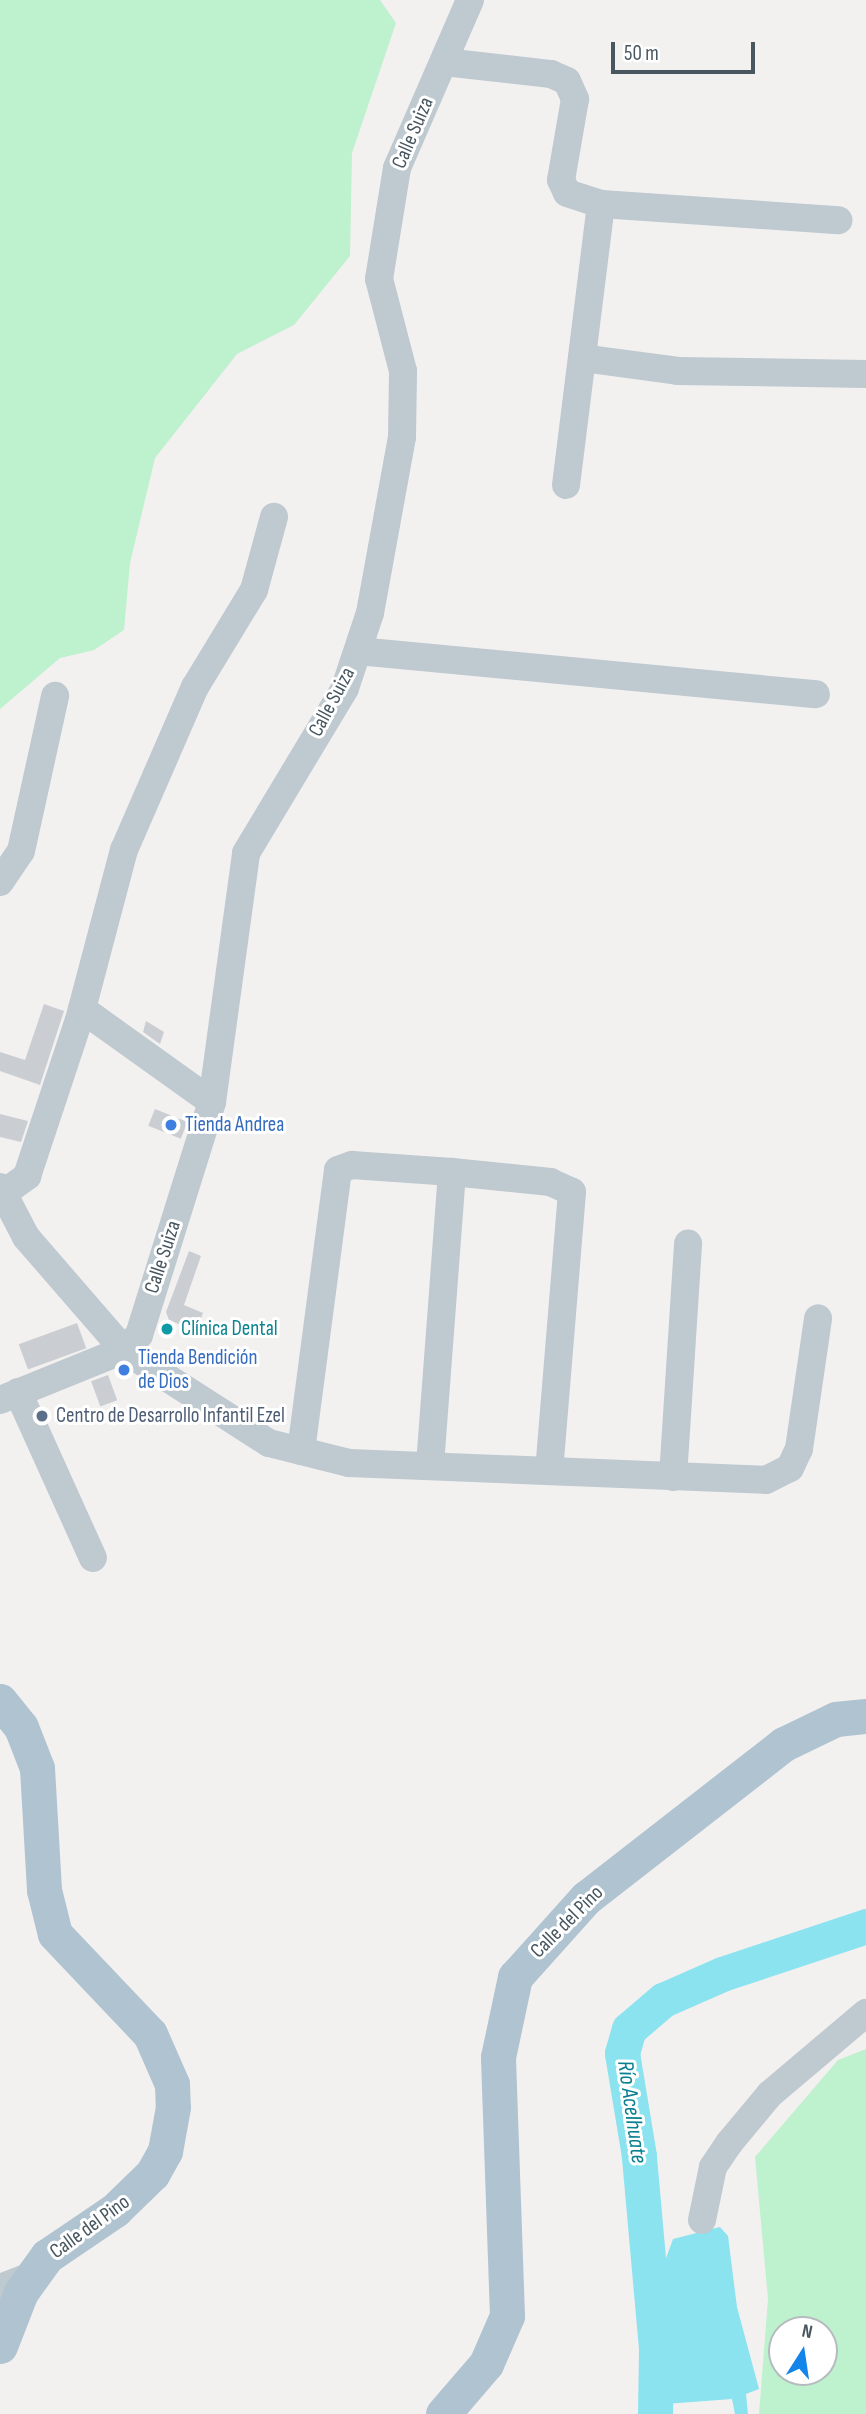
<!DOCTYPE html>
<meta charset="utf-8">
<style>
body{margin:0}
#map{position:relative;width:866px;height:2414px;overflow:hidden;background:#f3f0f0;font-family:"Sofia Sans Condensed",sans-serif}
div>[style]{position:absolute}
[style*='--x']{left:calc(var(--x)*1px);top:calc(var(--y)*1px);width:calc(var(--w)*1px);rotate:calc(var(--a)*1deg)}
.green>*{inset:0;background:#bef1cd}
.water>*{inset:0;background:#8ae3ef}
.river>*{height:35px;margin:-17.5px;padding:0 17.5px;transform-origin:17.5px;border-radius:17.5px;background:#8ae3ef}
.building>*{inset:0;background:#caced3;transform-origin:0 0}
.minor>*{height:28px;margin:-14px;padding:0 14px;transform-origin:14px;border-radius:14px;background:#bec9d0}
.major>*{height:35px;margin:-17.5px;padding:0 17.5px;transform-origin:17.5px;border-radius:17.5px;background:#afc3d0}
.dots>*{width:19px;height:19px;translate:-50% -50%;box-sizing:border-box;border:4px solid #fff;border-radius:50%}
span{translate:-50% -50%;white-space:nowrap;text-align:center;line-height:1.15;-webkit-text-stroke:6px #fff;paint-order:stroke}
.street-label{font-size:21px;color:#47565f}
.shop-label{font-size:21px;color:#366cbe}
.left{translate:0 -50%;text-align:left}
.culture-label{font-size:21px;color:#0d838f}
.service-label{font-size:21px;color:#4e5e75}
.water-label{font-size:23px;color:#0a8191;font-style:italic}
.north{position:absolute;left:768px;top:2316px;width:70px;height:70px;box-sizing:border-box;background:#fff;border:2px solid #b5bbbf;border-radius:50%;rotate:12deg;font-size:19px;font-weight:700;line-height:28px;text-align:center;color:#47565f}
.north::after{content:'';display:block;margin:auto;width:24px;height:32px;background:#1384ea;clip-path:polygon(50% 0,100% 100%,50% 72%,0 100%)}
.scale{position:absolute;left:611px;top:42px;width:144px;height:32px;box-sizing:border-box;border:4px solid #47565f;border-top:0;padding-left:9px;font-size:21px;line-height:24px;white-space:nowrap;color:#47565f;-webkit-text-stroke:5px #fff;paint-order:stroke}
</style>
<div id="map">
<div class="green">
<i style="clip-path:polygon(0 0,380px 0,396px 23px,352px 153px,350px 256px,294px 325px,237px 354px,155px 458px,130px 563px,124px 630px,94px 650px,60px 658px,0 709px)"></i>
<i style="clip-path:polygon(evenodd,866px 2049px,866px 2414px,759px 2414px,768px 2299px,755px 2157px,838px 2060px,866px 2049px,824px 2330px,824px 2372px,782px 2372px,782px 2330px,824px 2330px)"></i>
</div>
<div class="water">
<i style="clip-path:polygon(720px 2227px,728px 2236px,737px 2307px,759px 2389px,746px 2394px,748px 2414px,735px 2414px,732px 2399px,665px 2404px,660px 2275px,673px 2239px)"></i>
</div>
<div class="river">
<i style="--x:655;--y:2414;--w:66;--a:-89.1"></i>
<i style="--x:656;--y:2348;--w:193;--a:-95.1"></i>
<i style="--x:639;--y:2156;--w:104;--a:-99.4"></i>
<i style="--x:622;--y:2053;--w:25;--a:-74"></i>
<i style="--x:629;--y:2029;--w:45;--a:-40.5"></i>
<i style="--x:663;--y:2000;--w:64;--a:-23.8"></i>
<i style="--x:722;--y:1974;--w:152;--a:-18.4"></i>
</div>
<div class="building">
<i style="clip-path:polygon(44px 1004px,64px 1011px,40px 1085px,0 1071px,0 1052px,25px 1060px)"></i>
<i style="clip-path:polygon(146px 1021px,164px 1032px,160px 1044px,143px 1032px)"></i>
<i style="left:155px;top:1109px;width:35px;height:18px;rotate:22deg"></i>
<i style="clip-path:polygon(0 1114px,28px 1121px,21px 1142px,0 1137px)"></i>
<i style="clip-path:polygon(189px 1251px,201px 1256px,184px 1305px,203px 1313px,196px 1331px,169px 1320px,166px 1312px)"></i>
<i style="left:77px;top:1323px;width:27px;height:62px;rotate:70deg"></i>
<i style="left:108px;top:1375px;width:27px;height:18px;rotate:70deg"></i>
</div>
<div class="minor">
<i style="--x:444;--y:62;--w:108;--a:6.4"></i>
<i style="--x:551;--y:74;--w:17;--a:24"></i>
<i style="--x:567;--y:81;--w:20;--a:66"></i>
<i style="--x:575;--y:99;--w:82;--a:99.8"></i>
<i style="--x:561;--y:180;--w:14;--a:65"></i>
<i style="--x:567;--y:193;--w:36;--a:18"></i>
<i style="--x:601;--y:204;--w:238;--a:3.9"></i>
<i style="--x:582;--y:358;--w:97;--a:7.7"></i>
<i style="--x:678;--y:371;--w:188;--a:0.9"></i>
<i style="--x:566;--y:485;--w:283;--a:-82.9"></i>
<i style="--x:358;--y:651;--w:460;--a:5.4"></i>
<i style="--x:0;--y:882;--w:37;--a:-56"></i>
<i style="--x:21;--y:851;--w:159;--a:-77.6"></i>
<i style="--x:82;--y:1009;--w:160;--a:35.6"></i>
<i style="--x:0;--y:1187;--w:56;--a:62.5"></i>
<i style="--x:26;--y:1237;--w:150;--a:49.1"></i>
<i style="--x:124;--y:1350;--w:172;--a:32.7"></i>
<i style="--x:269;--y:1443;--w:82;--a:14"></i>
<i style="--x:349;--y:1463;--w:417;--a:2.3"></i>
<i style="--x:766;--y:1480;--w:27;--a:-27"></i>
<i style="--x:790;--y:1468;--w:21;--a:-65"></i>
<i style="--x:799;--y:1449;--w:132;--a:-81.7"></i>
<i style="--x:4;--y:1193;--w:29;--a:-36"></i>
<i style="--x:27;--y:1176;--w:164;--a:-71.6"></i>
<i style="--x:79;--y:1020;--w:176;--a:-75.2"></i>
<i style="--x:124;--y:850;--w:178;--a:-66.5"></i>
<i style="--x:195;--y:687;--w:114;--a:-58.7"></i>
<i style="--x:254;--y:590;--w:76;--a:-74.7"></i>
<i style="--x:18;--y:1392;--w:182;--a:65.7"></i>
<i style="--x:0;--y:1400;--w:134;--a:-22"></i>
<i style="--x:124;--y:1350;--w:21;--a:-45"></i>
<i style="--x:139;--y:1335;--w:244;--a:-72.6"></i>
<i style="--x:212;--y:1102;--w:251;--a:-82.2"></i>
<i style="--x:246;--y:853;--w:192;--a:-59"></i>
<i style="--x:345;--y:688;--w:79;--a:-71.6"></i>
<i style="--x:370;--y:613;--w:179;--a:-79.7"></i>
<i style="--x:402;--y:437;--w:66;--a:-89.1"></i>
<i style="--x:403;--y:371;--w:95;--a:-104.6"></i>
<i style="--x:379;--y:279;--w:112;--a:-80.8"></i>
<i style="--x:397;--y:168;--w:183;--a:-66.5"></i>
<i style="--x:301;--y:1451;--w:283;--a:-82.5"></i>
<i style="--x:338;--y:1170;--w:15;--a:-20"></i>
<i style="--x:352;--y:1165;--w:100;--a:4"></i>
<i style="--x:452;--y:1172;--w:99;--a:5.8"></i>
<i style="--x:550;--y:1182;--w:24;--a:24"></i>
<i style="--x:572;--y:1192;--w:279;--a:94.7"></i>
<i style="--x:430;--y:1465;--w:294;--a:-85.7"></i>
<i style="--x:673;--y:1477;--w:234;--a:-86.3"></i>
<i style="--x:702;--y:2220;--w:54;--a:-78.3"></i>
<i style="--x:713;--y:2167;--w:30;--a:-56"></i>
<i style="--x:730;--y:2142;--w:62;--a:-50.2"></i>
<i style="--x:770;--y:2094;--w:126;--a:-40.2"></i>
<i style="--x:0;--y:2288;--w:33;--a:-21"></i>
</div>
<div class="major">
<i style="--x:0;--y:1701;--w:33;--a:51"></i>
<i style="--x:21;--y:1727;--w:44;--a:68.7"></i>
<i style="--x:37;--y:1768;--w:122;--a:86.7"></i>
<i style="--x:44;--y:1890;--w:45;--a:76"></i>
<i style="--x:55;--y:1934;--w:138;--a:46.5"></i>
<i style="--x:150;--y:2034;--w:55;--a:66.3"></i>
<i style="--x:172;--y:2084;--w:23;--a:88"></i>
<i style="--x:173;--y:2107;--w:45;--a:100.3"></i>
<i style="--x:165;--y:2151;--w:26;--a:119"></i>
<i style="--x:152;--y:2174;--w:52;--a:135.8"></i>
<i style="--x:115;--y:2210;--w:82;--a:145.9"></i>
<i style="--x:47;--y:2256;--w:44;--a:125.8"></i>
<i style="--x:21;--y:2292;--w:58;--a:111.3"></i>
<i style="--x:443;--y:2414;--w:66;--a:-49.3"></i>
<i style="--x:486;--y:2364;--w:52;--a:-66.4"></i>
<i style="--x:507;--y:2316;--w:259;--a:-92"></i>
<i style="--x:498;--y:2057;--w:82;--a:-78"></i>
<i style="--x:515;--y:1977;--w:106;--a:-48.1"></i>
<i style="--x:586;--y:1898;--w:251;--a:-37.9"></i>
<i style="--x:784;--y:1744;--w:58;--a:-25.7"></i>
<i style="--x:836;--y:1719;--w:30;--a:-6"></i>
</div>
<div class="dots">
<i style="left:171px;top:1125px;background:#3f7fe0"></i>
<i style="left:167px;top:1329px;background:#0f9aa8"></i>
<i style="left:124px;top:1370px;background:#3f7fe0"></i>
<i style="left:42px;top:1416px;background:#5c6f8a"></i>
</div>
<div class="street-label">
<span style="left:413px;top:133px;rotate:-67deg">Calle Suiza</span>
<span style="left:332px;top:702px;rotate:-62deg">Calle Suiza</span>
<span style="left:163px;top:1257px;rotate:-72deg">Calle Suiza</span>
<span style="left:567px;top:1922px;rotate:-45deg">Calle del Pino</span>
<span style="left:90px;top:2227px;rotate:-36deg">Calle del Pino</span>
</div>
<div class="shop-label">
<span class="left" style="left:185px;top:1125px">Tienda Andrea</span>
<span class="left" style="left:138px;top:1370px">Tienda Bendición<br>de Dios</span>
</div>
<div class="culture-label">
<span class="left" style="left:181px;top:1329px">Clínica Dental</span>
</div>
<div class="service-label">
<span class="left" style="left:56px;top:1416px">Centro de Desarrollo Infantil Ezel</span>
</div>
<div class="water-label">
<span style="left:632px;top:2112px;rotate:82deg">Río Acelhuate</span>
</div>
<div class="north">N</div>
<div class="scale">50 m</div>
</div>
